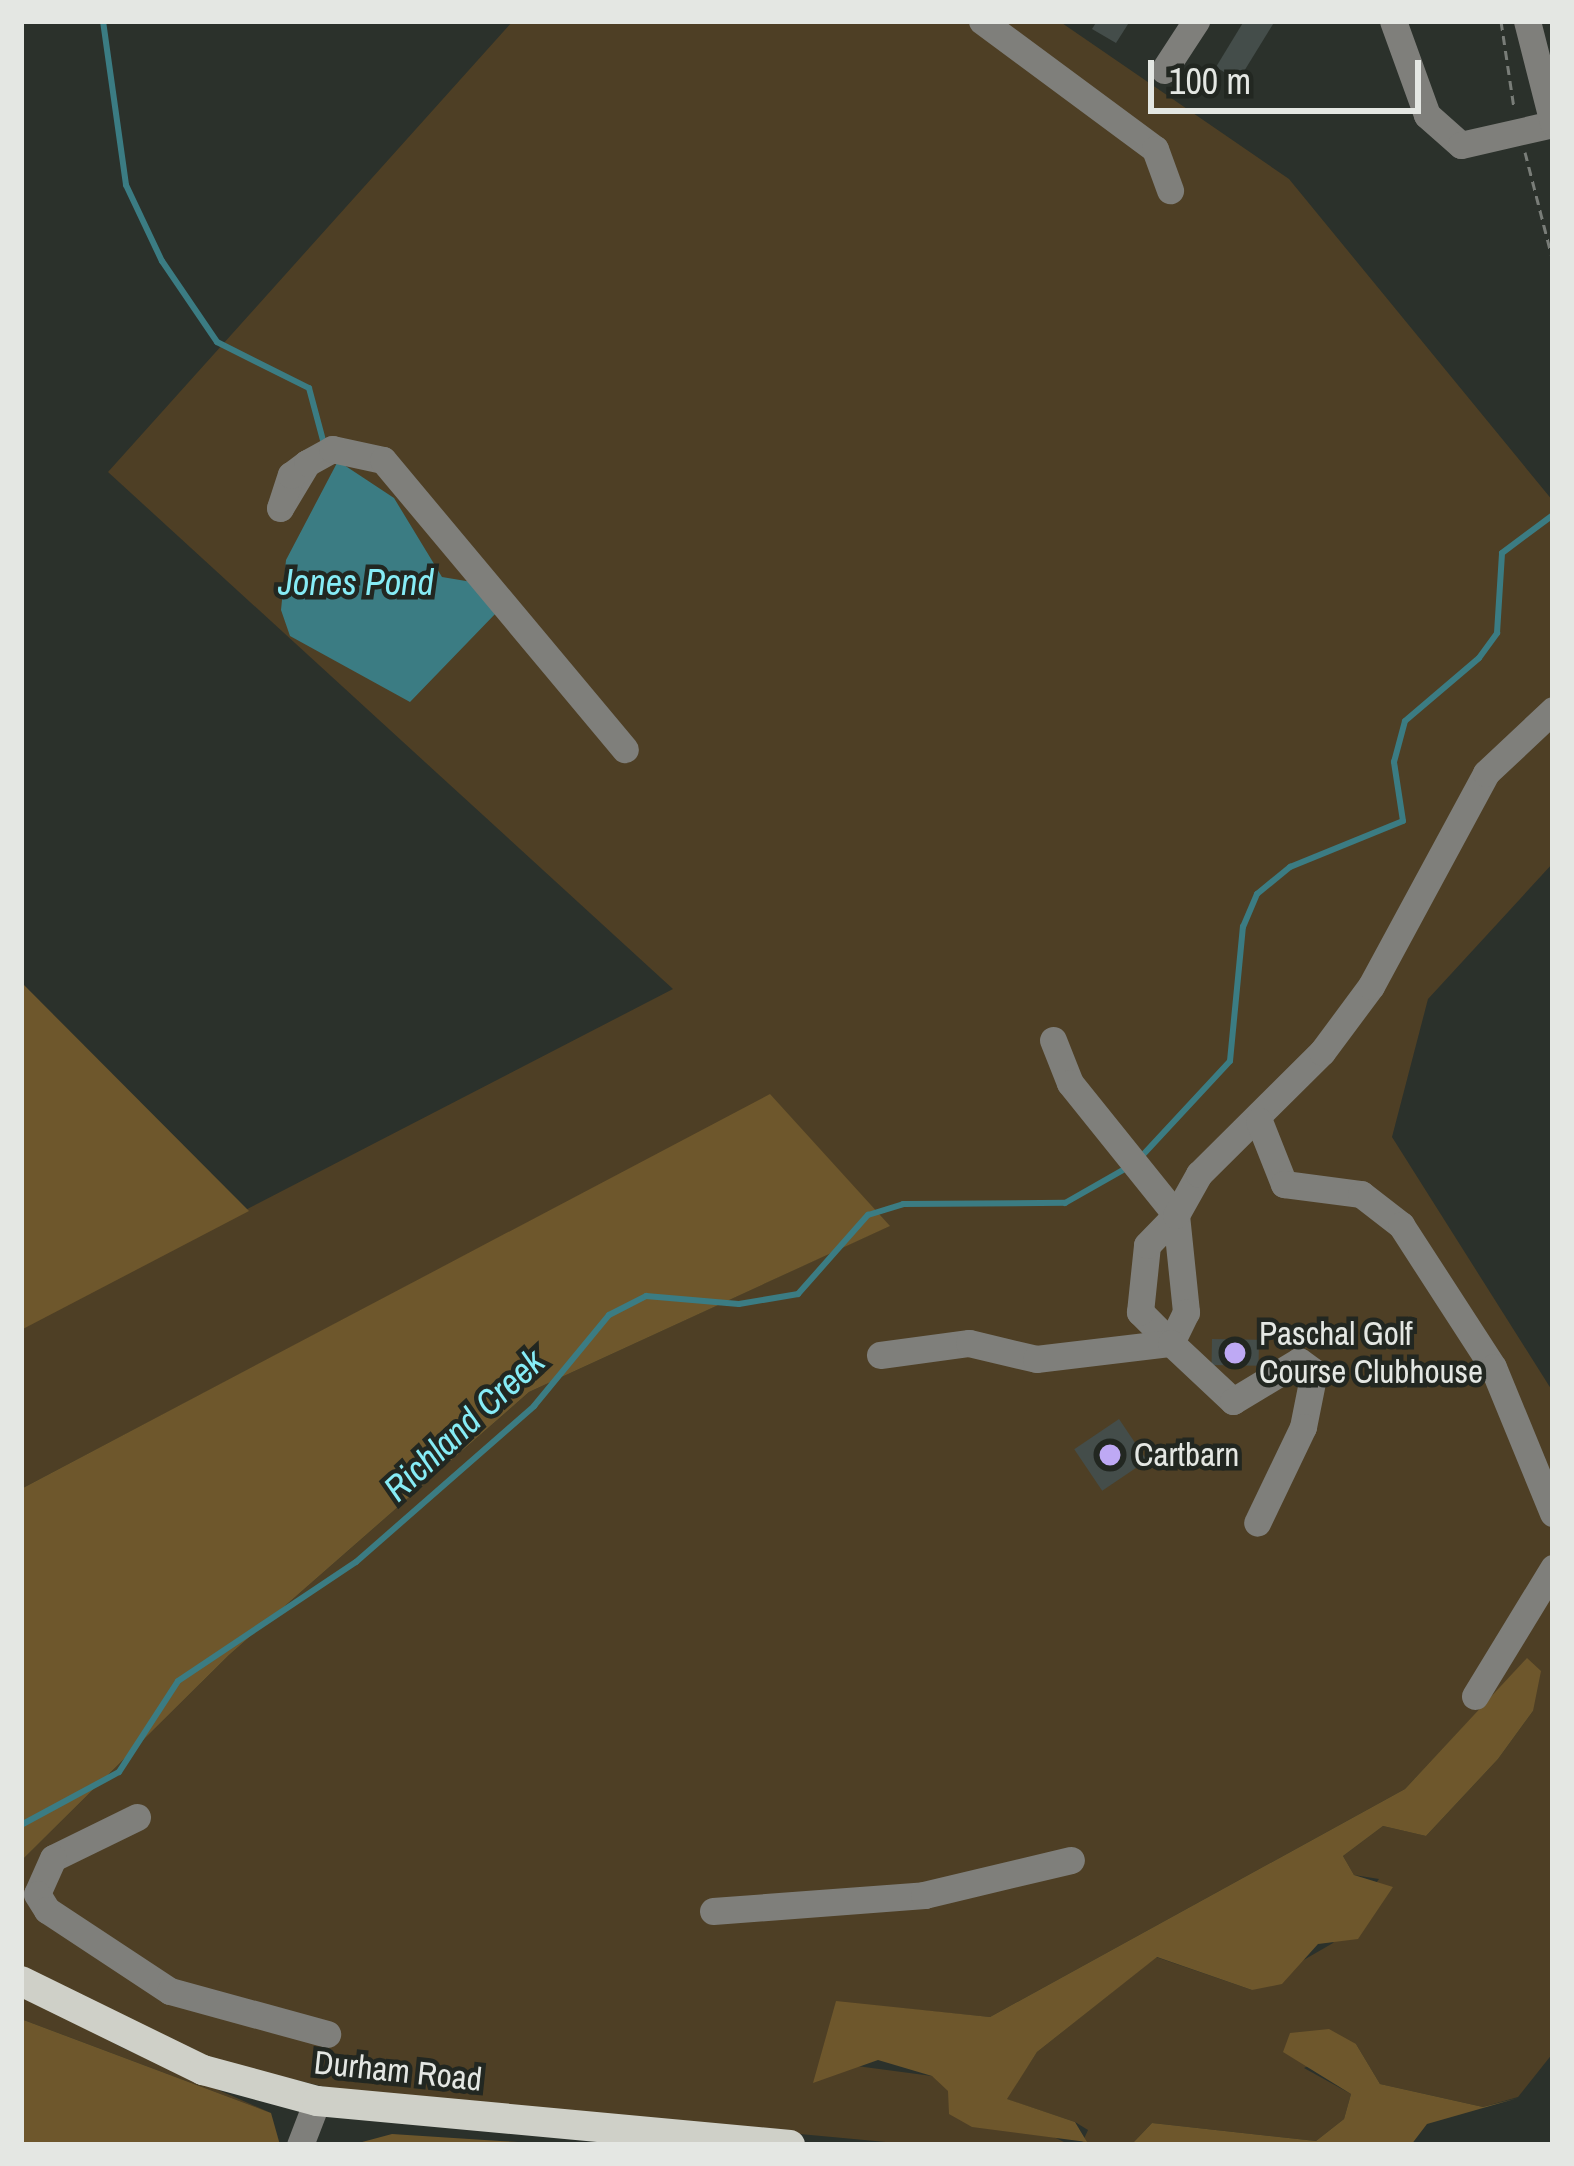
<!DOCTYPE html>
<style>
body{margin:0}
#map{position:relative;width:1574px;height:2166px;overflow:hidden;background:#2b312b;font-family:"Archivo Narrow",sans-serif}
div>[style]{position:absolute}
[style*='--x']{left:calc(var(--x)*1px);top:calc(var(--y)*1px);width:calc(var(--w)*1px);rotate:calc(var(--a)*1deg)}
.green>*{inset:0;background:#4e3f25}
.forest>*{inset:0;background:#6e572c}
.water>*{inset:0;background:#3b7c83}
.stream>*{height:6px;margin:-3px;padding:0 3px;transform-origin:3px;border-radius:3px;background:#3b7c83}
.building>*{inset:0;background:#444d4a;transform-origin:0 0}
.path>*{height:3px;margin-top:-1.5px;transform-origin:0;background:repeating-linear-gradient(90deg,#797d78 0 9px,transparent 0 15px)}
.minor>*{height:27px;margin:-13.5px;padding:0 13.5px;transform-origin:13.5px;border-radius:13.5px;background:#7f7f7b}
.major>*{height:30px;margin:-15px;padding:0 15px;transform-origin:15px;border-radius:15px;background:#cfd0c8}
.dots>*{width:33px;height:33px;translate:-50% -50%;box-sizing:border-box;border:6px solid #222721;border-radius:50%}
span{translate:-50% -50%;white-space:nowrap;text-align:center;line-height:1.15;-webkit-text-stroke:9px #222721;paint-order:stroke}
.poi-label{font-size:33px;color:#e4e7e3}
.left{translate:0 -50%;text-align:left}
.street-label{font-size:33px;color:#e4e7e3}
.water-label{font-size:36px;color:#86ecf6;font-style:italic}
.frame{position:absolute;inset:0;border:24px solid #e4e7e3;pointer-events:none}
.scale{position:absolute;left:1148px;top:60px;width:273px;height:54px;box-sizing:border-box;border:6px solid #e4e7e3;border-top:0;padding-left:15px;font-size:36px;line-height:42px;white-space:nowrap;color:#e4e7e3;-webkit-text-stroke:9px #222721;paint-order:stroke}
</style>
<div id="map">
<div class="green">
<i style="clip-path:polygon(513px 21px,1059px 21px,1289px 179px,1553px 501px,1553px 863px,1428px 999px,1392px 1137px,1553px 1392px,1553px 2053px,1518px 2097px,1483px 2107px,1380px 2084px,1356px 2044px,1304px 2068px,1351px 2094px,1344px 2119px,1316px 2141px,1152px 2123px,1131px 2145px,1081px 2145px,1088px 2130px,1075px 2122px,1006px 2099px,1037px 2052px,1156px 1957px,1252px 1990px,1333px 1943px,1379px 1879px,1354px 1875px,1343px 1856px,1383px 1826px,1426px 1836px,1498px 1759px,1533px 1711px,1527px 1659px,1405px 1789px,990px 2017px,836px 2002px,849px 2065px,932px 2076px,1070px 2145px,918px 2145px,346px 2092px,217px 2061px,21px 1968px,21px 1861px,229px 1655px,529px 1392px,889px 1226px,770px 1095px,21px 1489px,21px 1326px,673px 989px,108px 472px)"></i>
<i style="clip-path:polygon(21px 1993px,123px 2048px,271px 2113px,21px 2019px)"></i>
</div>
<div class="forest">
<i style="clip-path:polygon(21px 982px,249px 1211px,21px 1330px)"></i>
<i style="clip-path:polygon(770px 1094px,890px 1226px,529px 1392px,229px 1655px,21px 1861px,21px 1489px)"></i>
<i style="clip-path:polygon(1527px 1658px,1541px 1671px,1533px 1711px,1498px 1759px,1426px 1836px,1383px 1826px,1343px 1856px,1354px 1875px,1393px 1887px,1358px 1939px,1318px 1944px,1282px 1984px,1252px 1990px,1157px 1957px,1037px 2052px,1007px 2099px,1075px 2122px,1087px 2142px,972px 2127px,949px 2114px,948px 2091px,932px 2076px,878px 2060px,813px 2083px,836px 2001px,990px 2017px,1405px 1789px)"></i>
<i style="clip-path:polygon(21px 2019px,271px 2113px,280px 2145px,21px 2145px)"></i>
<i style="clip-path:polygon(1329px 2029px,1356px 2044px,1380px 2084px,1483px 2107px,1518px 2098px,1427px 2124px,1411px 2145px,1131px 2145px,1152px 2123px,1316px 2141px,1344px 2119px,1351px 2094px,1283px 2052px,1290px 2033px)"></i>
<i style="clip-path:polygon(392px 2134px,500px 2141px,579px 2145px,351px 2145px)"></i>
</div>
<div class="water">
<i style="clip-path:polygon(338px 461px,394px 498px,442px 577px,472px 582px,497px 612px,410px 702px,290px 636px,281px 610px,286px 560px)"></i>
</div>
<div class="stream">
<i style="--x:103;--y:21;--w:166;--a:82"></i>
<i style="--x:126;--y:185;--w:84;--a:64.7"></i>
<i style="--x:162;--y:261;--w:98;--a:55.8"></i>
<i style="--x:217;--y:342;--w:103;--a:26.6"></i>
<i style="--x:309;--y:388;--w:58;--a:75"></i>
<i style="--x:1140;--y:1158;--w:132;--a:-47.1"></i>
<i style="--x:1230;--y:1061;--w:135;--a:-84.5"></i>
<i style="--x:1243;--y:927;--w:36;--a:-67"></i>
<i style="--x:1257;--y:894;--w:43;--a:-39.3"></i>
<i style="--x:1290;--y:867;--w:122;--a:-22.2"></i>
<i style="--x:1403;--y:821;--w:60;--a:-98.7"></i>
<i style="--x:1394;--y:762;--w:42;--a:-75"></i>
<i style="--x:1405;--y:721;--w:97;--a:-40.4"></i>
<i style="--x:1479;--y:658;--w:31;--a:-54"></i>
<i style="--x:1497;--y:633;--w:80;--a:-86.4"></i>
<i style="--x:1502;--y:553;--w:64;--a:-36.7"></i>
<i style="--x:21;--y:1825;--w:111;--a:-28.4"></i>
<i style="--x:119;--y:1772;--w:108;--a:-57"></i>
<i style="--x:178;--y:1681;--w:214;--a:-33.8"></i>
<i style="--x:356;--y:1562;--w:237;--a:-41.2"></i>
<i style="--x:534;--y:1406;--w:118;--a:-50.5"></i>
<i style="--x:609;--y:1315;--w:42;--a:-27.2"></i>
<i style="--x:646;--y:1296;--w:93;--a:4.9"></i>
<i style="--x:739;--y:1304;--w:60;--a:-9.6"></i>
<i style="--x:798;--y:1294;--w:106;--a:-48.5"></i>
<i style="--x:868;--y:1215;--w:37;--a:-17"></i>
<i style="--x:903;--y:1204;--w:162;--a:-0.4"></i>
<i style="--x:1065;--y:1203;--w:75;--a:-29.6"></i>
</div>
<div class="building">
<i style="clip-path:polygon(1097px 21px,1130px 21px,1116px 43px,1092px 29px)"></i>
<i style="clip-path:polygon(1244px 21px,1275px 21px,1238px 81px,1216px 67px)"></i>
<i style="left:1212px;top:1339px;width:47px;height:26px;rotate:1deg"></i>
<i style="left:1119px;top:1419px;width:50px;height:54px;rotate:56deg"></i>
</div>
<div class="path">
<i style="--x:1501;--y:21;--w:88;--a:81.5"></i>
<i style="--x:1525;--y:152;--w:113;--a:75.6"></i>
</div>
<div class="minor">
<i style="--x:982;--y:21;--w:215;--a:36.5"></i>
<i style="--x:1155;--y:149;--w:44;--a:69.9"></i>
<i style="--x:1393;--y:21;--w:100;--a:70.1"></i>
<i style="--x:1427;--y:115;--w:45;--a:41.4"></i>
<i style="--x:1461;--y:145;--w:94;--a:-12.9"></i>
<i style="--x:1527;--y:21;--w:105;--a:75.7"></i>
<i style="--x:1164;--y:70;--w:59;--a:-56.9"></i>
<i style="--x:307;--y:463;--w:52;--a:121"></i>
<i style="--x:280;--y:508;--w:35;--a:-72"></i>
<i style="--x:291;--y:475;--w:20;--a:-37"></i>
<i style="--x:307;--y:463;--w:29;--a:-29"></i>
<i style="--x:332;--y:449;--w:52;--a:12.2"></i>
<i style="--x:383;--y:460;--w:377;--a:50.1"></i>
<i style="--x:1053;--y:1040;--w:46;--a:68.4"></i>
<i style="--x:1070;--y:1083;--w:169;--a:51.2"></i>
<i style="--x:1176;--y:1215;--w:98;--a:84.1"></i>
<i style="--x:1186;--y:1312;--w:34;--a:116"></i>
<i style="--x:1171;--y:1343;--w:44;--a:-135"></i>
<i style="--x:1140;--y:1312;--w:67;--a:-84"></i>
<i style="--x:1147;--y:1245;--w:42;--a:-46"></i>
<i style="--x:1176;--y:1215;--w:47;--a:-60.7"></i>
<i style="--x:1199;--y:1174;--w:173;--a:-44.8"></i>
<i style="--x:1322;--y:1052;--w:82;--a:-53.4"></i>
<i style="--x:1371;--y:986;--w:242;--a:-61.6"></i>
<i style="--x:1486;--y:773;--w:92;--a:-43.2"></i>
<i style="--x:1259;--y:1121;--w:68;--a:68.4"></i>
<i style="--x:1284;--y:1184;--w:78;--a:7.4"></i>
<i style="--x:1361;--y:1194;--w:51;--a:37.8"></i>
<i style="--x:1401;--y:1225;--w:169;--a:57.1"></i>
<i style="--x:1493;--y:1367;--w:158;--a:67.7"></i>
<i style="--x:880;--y:1355;--w:90;--a:-7.7"></i>
<i style="--x:969;--y:1343;--w:69;--a:13.4"></i>
<i style="--x:1036;--y:1359;--w:136;--a:-6.8"></i>
<i style="--x:1171;--y:1343;--w:85;--a:43.1"></i>
<i style="--x:1233;--y:1401;--w:77;--a:-31.2"></i>
<i style="--x:1299;--y:1361;--w:19;--a:36"></i>
<i style="--x:1314;--y:1372;--w:56;--a:101.3"></i>
<i style="--x:1303;--y:1427;--w:106;--a:115.6"></i>
<i style="--x:1475;--y:1696;--w:150;--a:-58.6"></i>
<i style="--x:137;--y:1817;--w:93;--a:154"></i>
<i style="--x:53;--y:1858;--w:39;--a:114"></i>
<i style="--x:37;--y:1894;--w:19;--a:58"></i>
<i style="--x:47;--y:1910;--w:147;--a:33.4"></i>
<i style="--x:170;--y:1991;--w:163;--a:15.3"></i>
<i style="--x:713;--y:1911;--w:212;--a:-4.3"></i>
<i style="--x:924;--y:1895;--w:151;--a:-13.4"></i>
<i style="--x:300;--y:2145;--w:47;--a:-68.9"></i>
</div>
<div class="major">
<i style="--x:21;--y:1981;--w:203;--a:26.1"></i>
<i style="--x:203;--y:2070;--w:118;--a:15.2"></i>
<i style="--x:317;--y:2101;--w:475;--a:5.3"></i>
</div>
<div class="dots">
<i style="left:1235px;top:1353px;background:#bea9f4"></i>
<i style="left:1110px;top:1455px;background:#bea9f4"></i>
</div>
<div class="poi-label">
<span class="left" style="left:1259px;top:1353px">Paschal Golf<br>Course Clubhouse</span>
<span class="left" style="left:1134px;top:1455px">Cartbarn</span>
</div>
<div class="street-label">
<span style="left:398px;top:2071px;rotate:6deg">Durham Road</span>
</div>
<div class="water-label">
<span style="left:356px;top:583px">Jones Pond</span>
<span style="left:464px;top:1425px;rotate:-43deg">Richland Creek</span>
</div>
<div class="frame"></div>
<div class="scale">100 m</div>
</div>
